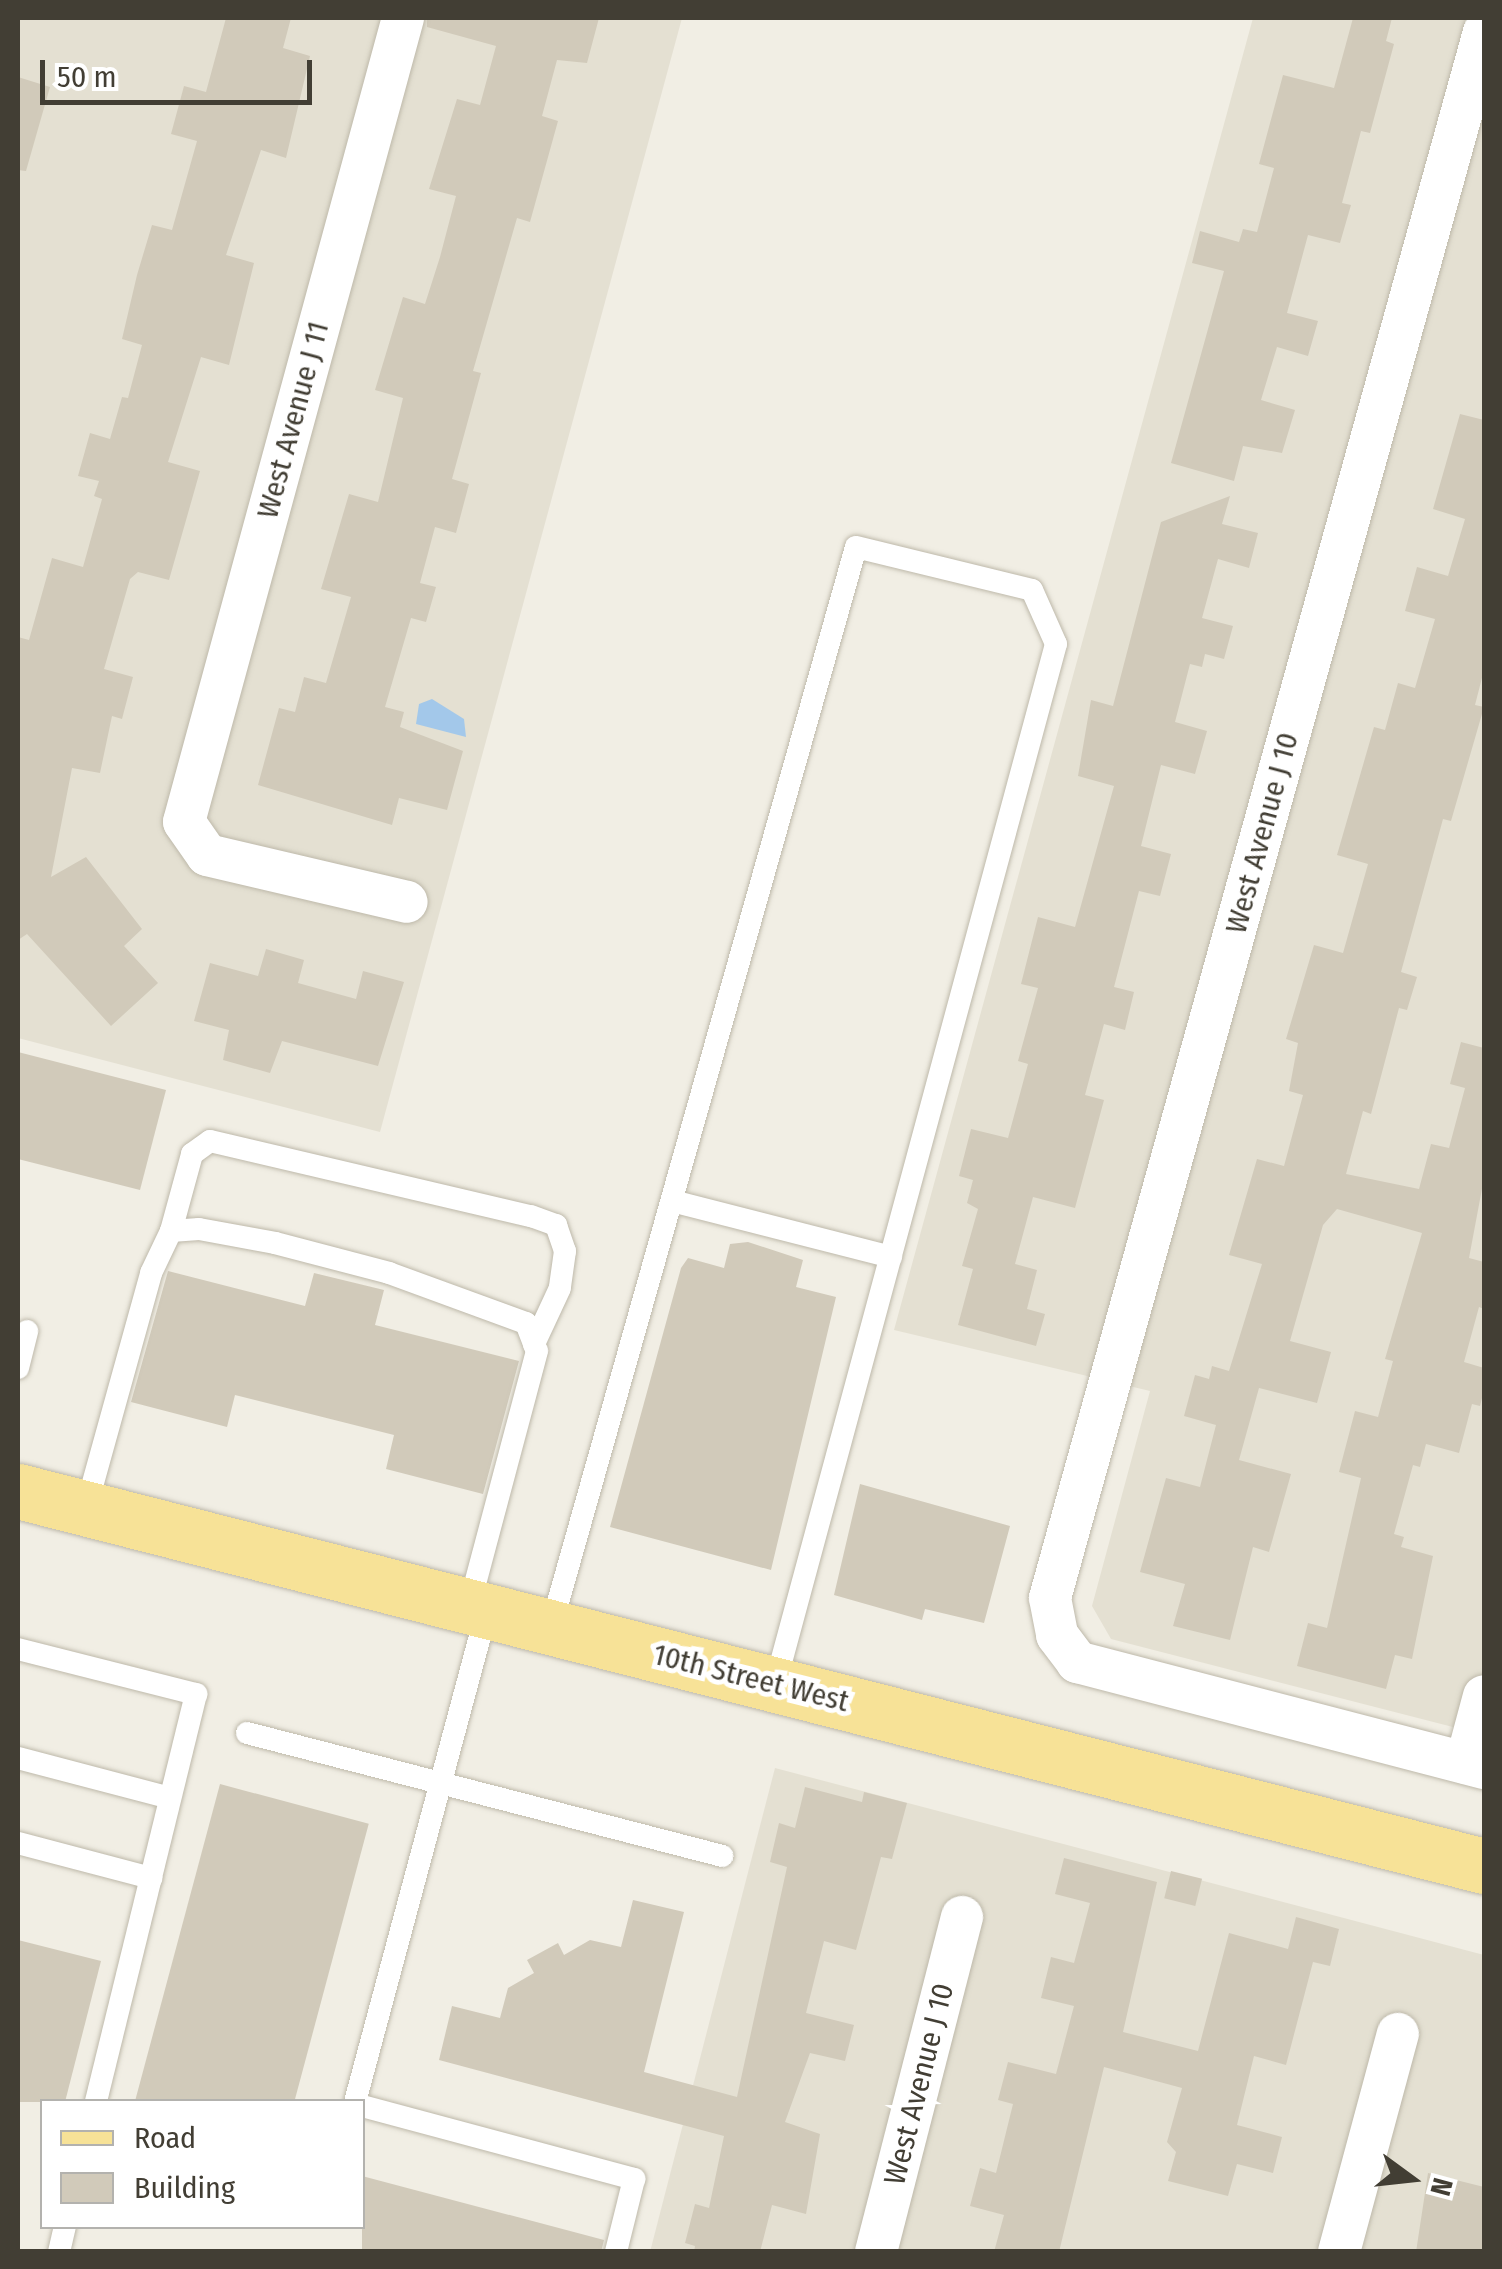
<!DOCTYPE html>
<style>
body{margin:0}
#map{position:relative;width:1502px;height:2269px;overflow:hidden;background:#f1eee4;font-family:"Fira Sans Condensed",sans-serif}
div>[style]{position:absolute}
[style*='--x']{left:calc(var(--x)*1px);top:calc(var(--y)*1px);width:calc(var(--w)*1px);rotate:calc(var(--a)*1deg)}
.residential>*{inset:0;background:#e4e0d2}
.water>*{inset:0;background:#a3c8ea}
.building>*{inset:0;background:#d1caba;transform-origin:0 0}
.roads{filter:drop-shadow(0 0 2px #beb9aa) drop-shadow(0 0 2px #beb9aa)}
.lane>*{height:22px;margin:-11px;padding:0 11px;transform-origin:11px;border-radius:11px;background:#fff}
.street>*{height:42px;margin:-21px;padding:0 21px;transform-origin:21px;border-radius:21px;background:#fff}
.primary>*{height:55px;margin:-27.5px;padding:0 27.5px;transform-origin:27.5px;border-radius:27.5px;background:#f7e297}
span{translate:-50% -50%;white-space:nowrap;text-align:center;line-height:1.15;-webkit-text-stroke:10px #fff;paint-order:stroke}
.street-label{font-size:30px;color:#423e34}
.frame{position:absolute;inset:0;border:20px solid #423e34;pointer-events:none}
.legend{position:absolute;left:40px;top:2099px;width:325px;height:130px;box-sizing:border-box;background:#fff;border:2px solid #b3b2ae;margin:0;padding:12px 18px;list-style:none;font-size:30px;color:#423e34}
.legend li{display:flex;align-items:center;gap:20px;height:50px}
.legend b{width:50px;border:2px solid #b3b2ae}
.north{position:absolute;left:1362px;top:2129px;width:100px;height:100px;-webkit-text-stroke:8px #fff;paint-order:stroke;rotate:105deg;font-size:28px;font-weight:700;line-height:40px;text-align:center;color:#423e34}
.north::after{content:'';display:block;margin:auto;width:35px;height:45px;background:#423e34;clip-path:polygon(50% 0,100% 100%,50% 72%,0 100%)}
.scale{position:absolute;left:40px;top:60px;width:272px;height:45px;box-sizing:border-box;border:5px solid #423e34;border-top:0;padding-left:12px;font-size:30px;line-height:35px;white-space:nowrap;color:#423e34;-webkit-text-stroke:8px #fff;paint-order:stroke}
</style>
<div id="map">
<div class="residential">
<i style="clip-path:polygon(18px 18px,682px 18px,380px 1132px,18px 1038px)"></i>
<i style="clip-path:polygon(1253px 18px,1484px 18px,1484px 1735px,1111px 1639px,1092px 1606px,1150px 1391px,894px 1330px)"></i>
<i style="clip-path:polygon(775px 1768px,1484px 1955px,1484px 2251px,650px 2252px)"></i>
</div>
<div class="water">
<i style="clip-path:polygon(432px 699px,464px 719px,466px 737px,416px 724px,419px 704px)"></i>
</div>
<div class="building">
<i style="clip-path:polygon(226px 18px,291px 18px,283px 48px,310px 56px,286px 158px,261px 150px,226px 255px,254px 263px,229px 365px,201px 357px,168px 462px,200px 471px,169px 580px,138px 572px,130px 579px,104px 669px,133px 677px,122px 719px,112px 716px,100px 773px,72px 768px,51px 877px,86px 857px,142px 929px,124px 946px,158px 983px,111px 1026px,27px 934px,18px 940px,18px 637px,29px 640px,52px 558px,83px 567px,102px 499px,94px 496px,99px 481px,78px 476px,90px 433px,110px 439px,122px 397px,128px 398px,142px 345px,122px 339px,137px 275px,152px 225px,172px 230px,197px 141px,171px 134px,184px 86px,206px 92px)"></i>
<i style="clip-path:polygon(427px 18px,599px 18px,587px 63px,557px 60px,542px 116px,558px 121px,530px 222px,517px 218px,473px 371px,481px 373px,452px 479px,469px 484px,456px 533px,435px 527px,420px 583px,436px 587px,426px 622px,411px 618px,385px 707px,404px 712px,400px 727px,463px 751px,447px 810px,399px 798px,392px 825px,258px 785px,279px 708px,295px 712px,304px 677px,326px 683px,351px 597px,321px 589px,349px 494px,378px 502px,403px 398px,375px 390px,403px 297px,425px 304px,440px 257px,456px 196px,429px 189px,457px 99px,480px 105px,496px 46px,427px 27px)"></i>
<i style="clip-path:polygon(1353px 18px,1392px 18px,1386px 41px,1394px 44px,1370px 133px,1361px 131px,1342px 203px,1351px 205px,1340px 243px,1308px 235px,1287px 313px,1318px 321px,1308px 356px,1277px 347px,1261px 400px,1295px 410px,1282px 453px,1243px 446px,1234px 481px,1171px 463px,1224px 271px,1192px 263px,1200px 231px,1239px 242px,1243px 229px,1257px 232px,1274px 168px,1259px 164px,1283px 75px,1334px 88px)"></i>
<i style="clip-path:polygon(18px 77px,50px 87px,26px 171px,18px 170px)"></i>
<i style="clip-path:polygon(1460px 414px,1484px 420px,1484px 670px,1475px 705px,1484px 707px,1451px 821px,1443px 819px,1401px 972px,1417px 977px,1407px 1010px,1399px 1008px,1371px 1114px,1363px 1111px,1346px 1174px,1419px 1189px,1431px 1144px,1449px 1148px,1465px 1088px,1450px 1084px,1461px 1042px,1484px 1048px,1484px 1178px,1469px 1258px,1484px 1262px,1484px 1309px,1479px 1307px,1464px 1362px,1484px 1368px,1484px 1390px,1480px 1406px,1472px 1404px,1459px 1453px,1426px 1444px,1420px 1467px,1413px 1465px,1394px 1534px,1404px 1537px,1401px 1547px,1433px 1556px,1412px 1659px,1395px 1655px,1386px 1689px,1297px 1666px,1308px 1623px,1327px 1628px,1361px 1478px,1339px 1472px,1355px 1411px,1378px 1417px,1393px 1361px,1385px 1359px,1422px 1233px,1337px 1209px,1323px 1225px,1290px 1341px,1331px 1352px,1317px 1403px,1259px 1388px,1239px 1460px,1291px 1474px,1269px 1552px,1253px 1547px,1230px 1640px,1173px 1626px,1185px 1584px,1140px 1572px,1166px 1478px,1200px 1487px,1216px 1425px,1184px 1416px,1195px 1375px,1209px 1379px,1212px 1366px,1229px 1371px,1262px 1264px,1229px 1255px,1257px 1159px,1284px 1166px,1303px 1095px,1289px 1091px,1298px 1043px,1286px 1039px,1314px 945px,1343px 953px,1368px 864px,1337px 855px,1374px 727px,1385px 730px,1398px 683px,1415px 688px,1435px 619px,1405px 611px,1417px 567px,1448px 576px,1465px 519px,1433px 509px)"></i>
<i style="clip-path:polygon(1230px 496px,1222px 524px,1258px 533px,1249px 568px,1218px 559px,1202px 618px,1233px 626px,1224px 659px,1205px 654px,1202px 667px,1190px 664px,1175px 722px,1207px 731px,1195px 774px,1161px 765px,1141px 846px,1171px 854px,1160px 896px,1139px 891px,1114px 987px,1134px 992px,1125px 1030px,1104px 1024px,1085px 1095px,1104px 1100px,1075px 1208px,1033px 1197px,1015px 1264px,1037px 1270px,1027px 1309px,1045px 1314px,1036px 1346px,958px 1325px,973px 1269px,962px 1266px,978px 1209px,967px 1203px,973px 1180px,959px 1176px,971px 1129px,1008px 1138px,1028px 1064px,1018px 1061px,1038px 988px,1021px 984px,1038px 917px,1075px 927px,1114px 786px,1078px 776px,1091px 700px,1113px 706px,1161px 522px)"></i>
<i style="clip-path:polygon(266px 949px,304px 960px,298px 983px,356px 999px,363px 971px,404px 982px,378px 1066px,282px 1041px,270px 1073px,223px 1060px,229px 1030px,194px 1021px,210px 963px,258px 976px)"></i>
<i style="clip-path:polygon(18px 1052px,166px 1090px,140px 1190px,18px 1159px)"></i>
<i style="clip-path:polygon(748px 1242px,803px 1260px,796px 1287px,836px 1297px,771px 1570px,610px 1527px,681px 1268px,688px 1258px,724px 1268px,730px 1244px)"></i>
<i style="clip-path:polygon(168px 1271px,305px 1306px,314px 1273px,384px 1290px,375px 1325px,519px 1361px,483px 1494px,386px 1469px,394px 1435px,235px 1395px,227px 1427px,131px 1402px)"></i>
<i style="clip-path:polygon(860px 1484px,1010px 1526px,984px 1623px,925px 1609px,922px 1620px,834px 1595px)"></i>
<i style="left:220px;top:1784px;width:154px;height:329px;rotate:15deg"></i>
<i style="clip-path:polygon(805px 1787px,862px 1802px,864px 1792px,907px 1803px,892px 1859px,881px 1857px,856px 1950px,824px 1941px,806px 2013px,854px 2025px,845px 2061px,810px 2053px,785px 2122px,820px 2134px,806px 2214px,772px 2205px,760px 2252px,694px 2252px,695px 2246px,685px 2243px,695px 2204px,709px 2208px,724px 2136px,439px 2060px,452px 2006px,500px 2018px,508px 1988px,534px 1973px,527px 1960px,558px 1943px,564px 1955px,590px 1940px,621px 1947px,633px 1900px,684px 1912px,644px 2072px,737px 2097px,787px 1867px,770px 1862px,779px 1823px,795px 1828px)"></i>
<i style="clip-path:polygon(1064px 1858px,1157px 1882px,1123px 2032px,1198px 2051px,1229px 1933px,1288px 1949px,1296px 1917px,1339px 1929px,1330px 1966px,1313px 1962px,1286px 2065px,1254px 2056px,1237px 2125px,1282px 2137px,1273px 2173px,1237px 2164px,1228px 2196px,1168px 2181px,1176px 2152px,1167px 2142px,1182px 2088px,1104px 2067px,1059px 2252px,994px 2252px,1004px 2215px,970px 2206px,980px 2168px,996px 2173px,1013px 2104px,998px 2100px,1008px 2062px,1056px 2074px,1074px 2006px,1041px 1998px,1051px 1957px,1074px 1963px,1090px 1903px,1055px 1894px)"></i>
<i style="left:1171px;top:1871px;width:32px;height:28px;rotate:14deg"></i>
<i style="clip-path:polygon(18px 1940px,101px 1961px,65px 2102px,18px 2102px)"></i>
<i style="clip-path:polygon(1428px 2173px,1484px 2187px,1484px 2252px,1416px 2252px)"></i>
<i style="clip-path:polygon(362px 2176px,604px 2240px,601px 2252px,362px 2252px)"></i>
</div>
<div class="roads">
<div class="lane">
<i style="--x:672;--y:1201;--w:226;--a:14.3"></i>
<i style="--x:171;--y:1231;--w:80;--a:-74.7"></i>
<i style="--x:192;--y:1154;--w:22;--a:-36"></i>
<i style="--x:210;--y:1141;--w:330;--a:13.2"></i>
<i style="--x:531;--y:1216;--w:27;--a:20"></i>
<i style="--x:556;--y:1225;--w:28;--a:71"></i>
<i style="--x:565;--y:1251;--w:37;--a:98"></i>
<i style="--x:560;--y:1288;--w:62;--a:114.9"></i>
<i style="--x:18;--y:1368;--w:38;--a:-76"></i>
<i style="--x:86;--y:1508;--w:244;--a:-74.5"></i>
<i style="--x:151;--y:1273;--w:47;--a:-64.5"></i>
<i style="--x:171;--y:1231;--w:28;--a:-4"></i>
<i style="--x:199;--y:1229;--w:77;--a:10.4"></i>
<i style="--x:275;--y:1243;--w:118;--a:14.7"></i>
<i style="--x:389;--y:1273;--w:146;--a:20.1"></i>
<i style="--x:526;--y:1323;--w:30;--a:69"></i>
<i style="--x:537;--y:1351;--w:264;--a:104.9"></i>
<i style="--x:551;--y:1627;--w:1122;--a:-74.23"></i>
<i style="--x:856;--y:547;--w:181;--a:13.7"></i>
<i style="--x:1032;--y:590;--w:59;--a:66"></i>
<i style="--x:1056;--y:644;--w:1078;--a:105.11"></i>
<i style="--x:18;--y:1649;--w:184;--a:14.2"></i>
<i style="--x:196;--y:1694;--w:420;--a:103.8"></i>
<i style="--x:247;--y:1733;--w:491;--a:14.5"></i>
<i style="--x:18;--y:1758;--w:157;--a:14.7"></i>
<i style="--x:18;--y:1843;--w:138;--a:14.7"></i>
<i style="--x:355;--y:2102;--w:509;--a:-74.98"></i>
<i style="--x:362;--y:2106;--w:282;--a:15"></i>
<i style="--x:634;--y:2179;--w:75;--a:103.9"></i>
<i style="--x:59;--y:2252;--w:27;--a:-77"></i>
</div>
<div class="street">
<i style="--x:403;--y:18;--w:833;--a:105.24"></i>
<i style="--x:184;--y:822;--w:40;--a:55.1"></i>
<i style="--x:207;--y:855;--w:205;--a:13.2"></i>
<i style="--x:1484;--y:32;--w:1625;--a:105.49"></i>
<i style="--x:1050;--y:1598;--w:38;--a:79"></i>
<i style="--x:1057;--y:1635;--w:34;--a:53"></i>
<i style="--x:1077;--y:1662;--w:421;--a:14.6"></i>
<i style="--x:1466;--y:1763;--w:69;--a:-75"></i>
<i style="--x:876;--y:2252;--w:346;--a:-75.6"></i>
<i style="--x:1339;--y:2252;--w:226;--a:-74.9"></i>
</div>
<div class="primary">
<i style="--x:18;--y:1491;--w:1513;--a:14.35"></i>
</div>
</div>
<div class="street-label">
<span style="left:293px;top:420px;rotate:-75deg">West Avenue J 11</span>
<span style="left:1262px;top:833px;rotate:-75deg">West Avenue J 10</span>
<span style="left:751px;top:1678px;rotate:14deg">10th Street West</span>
<span style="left:919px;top:2084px;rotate:-76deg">West Avenue J 10</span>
</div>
<div class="frame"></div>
<ul class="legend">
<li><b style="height:12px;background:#f7e297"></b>Road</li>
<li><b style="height:28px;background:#d1caba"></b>Building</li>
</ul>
<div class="north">N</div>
<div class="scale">50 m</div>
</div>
